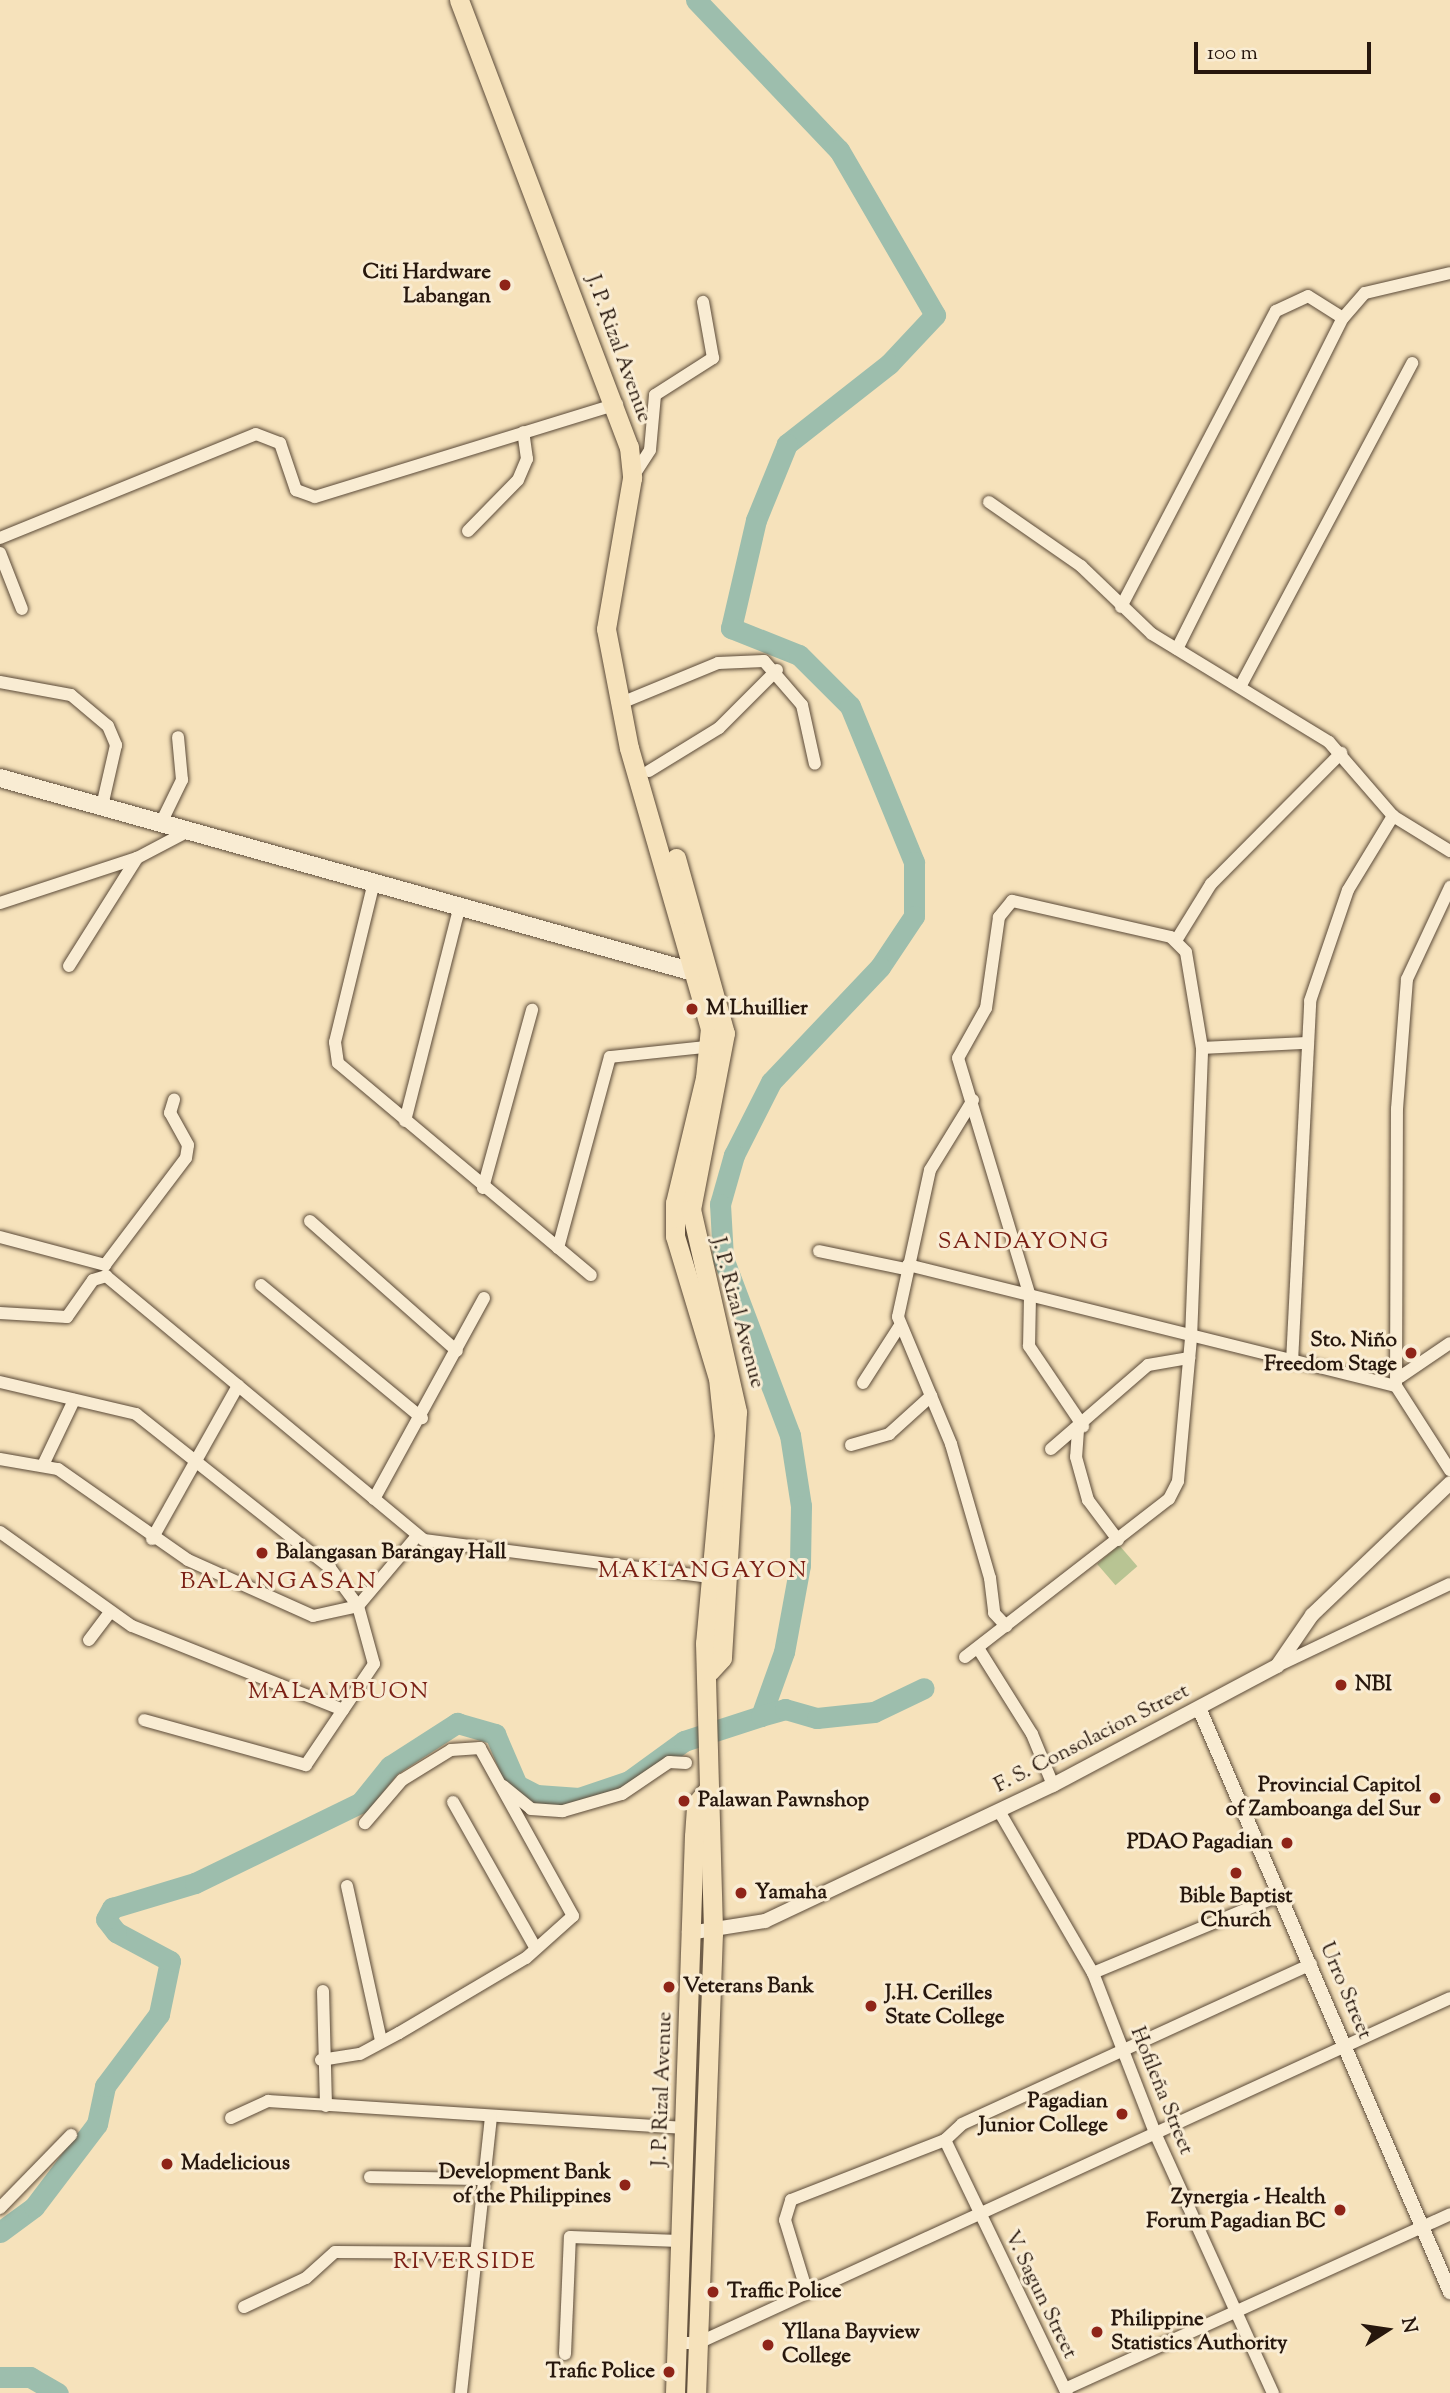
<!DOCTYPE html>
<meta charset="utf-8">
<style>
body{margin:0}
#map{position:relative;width:1450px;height:2393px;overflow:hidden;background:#f6e2bb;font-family:"Sorts Mill Goudy",serif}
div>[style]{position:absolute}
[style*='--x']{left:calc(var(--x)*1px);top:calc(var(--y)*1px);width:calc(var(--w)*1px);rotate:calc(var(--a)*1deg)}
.green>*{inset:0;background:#b8c493;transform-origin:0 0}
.river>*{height:21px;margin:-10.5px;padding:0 10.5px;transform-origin:10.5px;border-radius:10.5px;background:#9dbead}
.roads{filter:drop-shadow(0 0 2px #5b4a38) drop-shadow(0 0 2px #5b4a38)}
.minor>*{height:12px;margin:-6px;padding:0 6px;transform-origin:6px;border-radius:6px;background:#f9ecd3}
.tertiary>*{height:14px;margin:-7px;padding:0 7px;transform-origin:7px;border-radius:7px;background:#f9ecd3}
.secondary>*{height:18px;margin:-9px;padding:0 9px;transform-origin:9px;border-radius:9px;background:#f9ecd3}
.primary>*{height:19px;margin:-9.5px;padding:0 9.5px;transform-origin:9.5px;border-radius:9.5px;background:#f6e2bb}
.dots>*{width:19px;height:19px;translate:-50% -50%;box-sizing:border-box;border:4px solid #f9ecd3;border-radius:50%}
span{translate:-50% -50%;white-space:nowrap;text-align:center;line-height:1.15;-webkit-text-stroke:6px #f9ecd3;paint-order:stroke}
.poi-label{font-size:21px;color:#27170d;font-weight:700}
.right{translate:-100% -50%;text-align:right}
.left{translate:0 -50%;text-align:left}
.street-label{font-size:21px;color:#27170d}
.neighbourhood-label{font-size:23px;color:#7a1f14;letter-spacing:2px}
.quarter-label{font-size:24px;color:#7a1f14;letter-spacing:2px}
.north{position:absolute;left:1352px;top:2295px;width:70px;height:70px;-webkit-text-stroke:5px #f9ecd3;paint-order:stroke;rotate:78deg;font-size:19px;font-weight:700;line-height:28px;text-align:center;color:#27170d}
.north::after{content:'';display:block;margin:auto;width:24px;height:32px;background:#27170d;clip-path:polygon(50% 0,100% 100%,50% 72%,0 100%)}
.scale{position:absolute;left:1194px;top:42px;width:177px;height:32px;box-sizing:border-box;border:4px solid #27170d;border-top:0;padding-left:9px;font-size:21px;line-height:24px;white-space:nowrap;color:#27170d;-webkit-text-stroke:5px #f9ecd3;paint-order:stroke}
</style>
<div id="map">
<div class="green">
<i style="left:1119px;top:1545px;width:28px;height:29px;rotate:49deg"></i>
</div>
<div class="river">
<i style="--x:696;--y:0;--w:207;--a:46.4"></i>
<i style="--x:839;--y:150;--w:191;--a:59.8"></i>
<i style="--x:935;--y:315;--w:67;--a:133.2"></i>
<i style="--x:889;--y:364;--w:130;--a:141.9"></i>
<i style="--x:787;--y:444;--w:82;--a:112.2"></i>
<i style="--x:756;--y:520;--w:111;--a:103"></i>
<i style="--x:731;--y:628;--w:73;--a:21.7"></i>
<i style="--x:799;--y:655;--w:72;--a:45"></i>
<i style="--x:850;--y:706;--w:169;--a:67.7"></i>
<i style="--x:914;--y:862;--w:54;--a:90"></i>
<i style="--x:914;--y:916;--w:61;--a:123.7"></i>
<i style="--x:880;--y:967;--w:158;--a:133.5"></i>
<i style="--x:771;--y:1082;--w:82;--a:116.9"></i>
<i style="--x:734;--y:1155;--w:51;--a:105.9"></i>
<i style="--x:720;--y:1204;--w:54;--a:86.8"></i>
<i style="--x:723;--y:1258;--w:189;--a:69.3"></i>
<i style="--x:790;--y:1435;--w:72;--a:81.2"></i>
<i style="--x:801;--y:1506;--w:59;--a:91"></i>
<i style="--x:800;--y:1565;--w:88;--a:100.4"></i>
<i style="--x:784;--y:1652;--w:68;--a:109.8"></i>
<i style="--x:0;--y:2232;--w:42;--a:-36.3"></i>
<i style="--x:34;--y:2207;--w:104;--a:-52.8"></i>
<i style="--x:97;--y:2124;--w:39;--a:-78"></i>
<i style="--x:105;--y:2086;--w:90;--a:-53.1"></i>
<i style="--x:159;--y:2014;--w:54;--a:-78.3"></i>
<i style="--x:170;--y:1961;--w:61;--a:-151.8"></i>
<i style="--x:116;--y:1932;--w:16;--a:-128"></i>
<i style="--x:106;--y:1919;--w:13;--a:-61"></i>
<i style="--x:112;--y:1908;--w:87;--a:-16.8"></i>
<i style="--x:195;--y:1883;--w:183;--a:-25.9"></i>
<i style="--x:360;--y:1803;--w:48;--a:-51"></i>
<i style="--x:390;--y:1766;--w:80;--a:-32.7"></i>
<i style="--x:457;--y:1723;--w:40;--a:16"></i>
<i style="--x:495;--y:1734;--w:56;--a:66.7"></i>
<i style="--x:517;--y:1785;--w:22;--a:27"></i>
<i style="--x:537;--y:1795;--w:42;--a:4.1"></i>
<i style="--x:579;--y:1798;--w:53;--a:-18.8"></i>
<i style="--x:629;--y:1781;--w:68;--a:-36"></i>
<i style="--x:684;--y:1741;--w:81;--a:-18"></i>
<i style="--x:761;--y:1716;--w:25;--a:-16"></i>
<i style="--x:785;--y:1709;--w:33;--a:16"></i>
<i style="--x:817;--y:1718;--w:57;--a:-6"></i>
<i style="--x:874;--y:1712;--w:55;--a:-25.6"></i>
<i style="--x:0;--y:2377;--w:30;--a:0"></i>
<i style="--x:30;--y:2377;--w:32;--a:30"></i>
</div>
<div class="roads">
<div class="minor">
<i style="--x:632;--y:478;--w:33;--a:-57"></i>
<i style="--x:650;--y:450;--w:55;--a:-84.8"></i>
<i style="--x:655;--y:395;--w:69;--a:-32.5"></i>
<i style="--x:713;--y:358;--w:57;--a:-100.1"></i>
<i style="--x:989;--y:502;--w:112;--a:34.8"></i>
<i style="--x:1081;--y:566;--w:98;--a:43.8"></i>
<i style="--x:1152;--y:634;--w:207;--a:31.4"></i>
<i style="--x:1329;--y:742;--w:98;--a:49.1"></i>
<i style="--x:1393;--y:816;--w:67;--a:31.6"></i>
<i style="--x:468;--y:531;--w:71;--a:-45.6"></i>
<i style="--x:518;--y:480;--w:23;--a:-67"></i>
<i style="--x:527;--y:459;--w:27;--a:-98"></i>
<i style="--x:0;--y:538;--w:276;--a:-22.1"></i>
<i style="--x:256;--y:434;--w:26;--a:21"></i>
<i style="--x:280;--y:443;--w:50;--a:71.2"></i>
<i style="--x:296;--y:490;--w:20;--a:20"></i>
<i style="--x:315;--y:497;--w:316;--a:-17.1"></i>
<i style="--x:0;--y:553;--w:60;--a:68.6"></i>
<i style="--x:1121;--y:607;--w:334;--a:-62.4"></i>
<i style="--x:1276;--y:311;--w:35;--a:-25"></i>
<i style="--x:1308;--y:296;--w:41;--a:32.2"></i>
<i style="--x:1177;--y:649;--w:370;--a:-63.4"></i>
<i style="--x:1343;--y:318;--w:33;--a:-49"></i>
<i style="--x:1365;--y:293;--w:87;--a:-13.2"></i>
<i style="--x:0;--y:682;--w:72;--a:10.4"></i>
<i style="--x:71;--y:695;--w:48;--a:40"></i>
<i style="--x:108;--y:726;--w:21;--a:67"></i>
<i style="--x:116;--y:745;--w:63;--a:102.9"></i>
<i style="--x:1240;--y:687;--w:367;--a:-62"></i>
<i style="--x:621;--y:703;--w:105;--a:-22.4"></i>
<i style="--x:718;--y:663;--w:46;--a:-2.5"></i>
<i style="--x:764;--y:661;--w:58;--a:49.2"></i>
<i style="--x:802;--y:705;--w:60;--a:77.6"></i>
<i style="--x:649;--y:771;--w:82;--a:-31.6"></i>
<i style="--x:719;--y:728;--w:82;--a:-45"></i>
<i style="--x:162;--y:821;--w:46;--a:-64"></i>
<i style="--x:182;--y:780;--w:43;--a:-95.3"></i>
<i style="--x:374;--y:882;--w:165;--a:103.7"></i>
<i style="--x:335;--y:1042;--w:21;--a:82"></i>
<i style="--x:338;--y:1063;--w:330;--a:40"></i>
<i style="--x:0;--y:903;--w:144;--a:-18.2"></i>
<i style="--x:137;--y:858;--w:62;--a:-27.8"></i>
<i style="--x:1177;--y:939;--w:65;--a:-58.3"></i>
<i style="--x:1211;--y:884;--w:185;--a:-45.2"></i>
<i style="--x:69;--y:966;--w:128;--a:-57.8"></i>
<i style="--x:1202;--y:1048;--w:104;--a:-2.8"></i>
<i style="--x:973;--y:1100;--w:82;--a:121.6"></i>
<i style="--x:930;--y:1170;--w:150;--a:102.3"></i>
<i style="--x:898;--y:1317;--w:138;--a:67.3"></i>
<i style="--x:951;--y:1444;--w:140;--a:73.8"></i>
<i style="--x:990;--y:1578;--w:35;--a:83"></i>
<i style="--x:994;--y:1613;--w:18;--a:47"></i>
<i style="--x:405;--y:1121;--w:222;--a:-75.7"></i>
<i style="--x:483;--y:1188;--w:185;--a:-74.6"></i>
<i style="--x:310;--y:1221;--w:196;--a:41.5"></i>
<i style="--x:0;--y:1237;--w:109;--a:14.9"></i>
<i style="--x:105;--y:1265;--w:134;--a:-52.9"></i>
<i style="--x:186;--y:1158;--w:13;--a:-81"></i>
<i style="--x:188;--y:1145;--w:37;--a:-119"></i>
<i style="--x:170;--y:1113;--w:14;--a:-73"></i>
<i style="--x:558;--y:1248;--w:198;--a:-74.8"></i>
<i style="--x:610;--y:1057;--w:105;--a:-6"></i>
<i style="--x:819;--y:1251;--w:89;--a:11.7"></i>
<i style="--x:908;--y:1265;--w:503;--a:13.93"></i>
<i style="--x:1396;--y:1386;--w:100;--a:57.3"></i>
<i style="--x:261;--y:1285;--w:209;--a:39.6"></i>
<i style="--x:0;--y:1313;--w:67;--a:3.4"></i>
<i style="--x:67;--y:1317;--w:45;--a:-54.9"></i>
<i style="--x:93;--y:1280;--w:14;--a:-17"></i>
<i style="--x:106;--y:1276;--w:413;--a:39.7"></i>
<i style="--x:424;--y:1540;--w:294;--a:7.4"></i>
<i style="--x:1292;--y:1362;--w:361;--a:-87.1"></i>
<i style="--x:1310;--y:1001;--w:117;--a:-71.1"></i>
<i style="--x:1348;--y:890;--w:87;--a:-58.7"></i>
<i style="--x:1400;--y:1377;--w:60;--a:-34.2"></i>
<i style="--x:0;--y:1382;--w:140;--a:13.2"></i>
<i style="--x:136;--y:1414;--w:248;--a:38.4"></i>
<i style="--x:330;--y:1568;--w:47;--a:53.6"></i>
<i style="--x:358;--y:1606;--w:60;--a:74.6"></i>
<i style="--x:374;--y:1664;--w:122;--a:124"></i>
<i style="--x:306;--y:1765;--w:168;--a:-164.5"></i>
<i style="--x:863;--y:1383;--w:67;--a:-57.3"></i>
<i style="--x:1396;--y:1386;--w:277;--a:-89.8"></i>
<i style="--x:1397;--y:1109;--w:130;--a:-85.6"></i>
<i style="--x:1407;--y:979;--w:102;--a:-64.9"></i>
<i style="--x:1078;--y:1430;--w:27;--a:94"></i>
<i style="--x:1076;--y:1457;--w:45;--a:74.4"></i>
<i style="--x:1088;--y:1500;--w:50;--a:53.1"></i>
<i style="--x:851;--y:1445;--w:40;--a:-16"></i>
<i style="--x:889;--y:1434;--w:57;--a:-42.1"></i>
<i style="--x:1051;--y:1449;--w:128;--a:-40.9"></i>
<i style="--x:1148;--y:1365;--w:42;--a:-9.7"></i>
<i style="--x:0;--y:1459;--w:59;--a:9.8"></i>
<i style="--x:58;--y:1469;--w:159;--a:35"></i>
<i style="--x:188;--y:1560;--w:137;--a:24.1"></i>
<i style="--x:313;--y:1616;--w:46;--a:-12.5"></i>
<i style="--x:358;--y:1606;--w:92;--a:-49.9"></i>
<i style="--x:44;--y:1463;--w:70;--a:-64.5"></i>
<i style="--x:374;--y:1499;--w:229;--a:-61.3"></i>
<i style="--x:0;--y:1532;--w:162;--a:35.5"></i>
<i style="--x:132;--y:1626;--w:227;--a:21.7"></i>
<i style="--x:152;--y:1539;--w:176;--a:-60.7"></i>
<i style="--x:89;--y:1640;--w:35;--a:-53"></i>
<i style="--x:978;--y:1648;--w:102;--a:57.9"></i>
<i style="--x:1032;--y:1734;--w:55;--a:67.6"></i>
<i style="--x:965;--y:1657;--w:258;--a:-37.8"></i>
<i style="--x:1169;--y:1499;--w:20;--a:-63"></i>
<i style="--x:1178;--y:1481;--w:143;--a:-84.8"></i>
<i style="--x:1191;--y:1339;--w:291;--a:-87.8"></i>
<i style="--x:1202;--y:1048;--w:97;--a:-99.5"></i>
<i style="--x:1186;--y:952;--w:21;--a:-135"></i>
<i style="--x:1171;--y:937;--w:163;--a:-167.2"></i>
<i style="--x:1012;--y:901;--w:21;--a:129"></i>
<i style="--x:999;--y:917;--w:92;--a:98.1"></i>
<i style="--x:986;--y:1008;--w:57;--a:119.2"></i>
<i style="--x:958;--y:1058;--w:249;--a:73.2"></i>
<i style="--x:1030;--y:1296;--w:50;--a:91.1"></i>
<i style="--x:1029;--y:1346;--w:97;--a:56"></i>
<i style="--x:1277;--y:1666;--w:191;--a:-25.4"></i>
<i style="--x:503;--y:1786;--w:36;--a:39"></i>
<i style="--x:531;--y:1809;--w:32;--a:4"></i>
<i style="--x:563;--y:1811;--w:61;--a:-16.1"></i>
<i style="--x:622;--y:1794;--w:57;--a:-34.2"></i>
<i style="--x:669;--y:1762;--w:17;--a:3"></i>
<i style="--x:453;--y:1802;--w:164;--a:60.5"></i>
<i style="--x:999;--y:1811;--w:187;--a:59.9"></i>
<i style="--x:1093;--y:1973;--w:172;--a:68.8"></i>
<i style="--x:1155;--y:2133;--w:286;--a:65.6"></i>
<i style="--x:347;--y:1886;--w:158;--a:77.6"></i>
<i style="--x:1093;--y:1973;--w:203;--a:-22.6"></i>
<i style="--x:323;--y:1991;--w:115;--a:88.5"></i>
<i style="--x:321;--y:2060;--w:39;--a:-9"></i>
<i style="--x:360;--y:2054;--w:44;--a:-28.3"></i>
<i style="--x:399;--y:2033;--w:147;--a:-30.6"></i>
<i style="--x:526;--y:1958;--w:63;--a:-41.8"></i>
<i style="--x:573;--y:1916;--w:192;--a:-119"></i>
<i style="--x:480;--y:1748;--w:29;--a:176"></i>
<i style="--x:451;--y:1750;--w:57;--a:148.5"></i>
<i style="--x:402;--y:1780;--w:57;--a:130.7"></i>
<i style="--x:231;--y:2118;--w:41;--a:-24.7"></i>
<i style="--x:268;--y:2101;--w:418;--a:3.7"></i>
<i style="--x:945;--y:2140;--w:281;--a:64.3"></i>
<i style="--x:370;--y:2177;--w:116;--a:1"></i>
<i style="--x:0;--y:2208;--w:102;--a:-45.8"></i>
<i style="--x:807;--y:2292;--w:75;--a:-107"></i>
<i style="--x:785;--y:2220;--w:21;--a:-73"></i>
<i style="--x:791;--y:2200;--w:165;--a:-21.3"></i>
<i style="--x:945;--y:2140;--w:23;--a:-43"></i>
<i style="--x:962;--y:2124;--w:384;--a:-24.6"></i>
<i style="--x:244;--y:2307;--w:68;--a:-25.1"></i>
<i style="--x:306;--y:2278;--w:39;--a:-42"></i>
<i style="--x:335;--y:2252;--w:144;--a:0.4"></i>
<i style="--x:677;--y:2343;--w:21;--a:0"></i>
<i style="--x:698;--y:2343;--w:827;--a:-24.64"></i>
<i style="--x:565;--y:2354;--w:117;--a:-87.6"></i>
<i style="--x:570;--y:2237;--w:110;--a:2.1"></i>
<i style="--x:1065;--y:2389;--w:423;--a:-24.4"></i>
<i style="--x:461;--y:2393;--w:277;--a:-83.8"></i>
</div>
<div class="tertiary">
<i style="--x:1199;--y:1708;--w:636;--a:66.74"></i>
<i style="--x:689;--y:1933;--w:77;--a:-9"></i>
<i style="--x:765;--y:1921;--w:318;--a:-25.3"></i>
<i style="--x:1053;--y:1785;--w:254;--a:-28"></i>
<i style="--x:1277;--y:1666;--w:62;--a:-55.5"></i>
<i style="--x:1312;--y:1615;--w:191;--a:-43.7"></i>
</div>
<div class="secondary">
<i style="--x:0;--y:778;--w:731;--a:15.63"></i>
</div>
<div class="primary">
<i style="--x:459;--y:0;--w:478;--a:69.2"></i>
<i style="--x:629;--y:447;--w:31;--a:84"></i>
<i style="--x:632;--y:478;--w:153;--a:99.8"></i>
<i style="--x:606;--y:629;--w:121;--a:79.1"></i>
<i style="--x:629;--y:748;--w:291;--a:73.9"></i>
<i style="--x:710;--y:1028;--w:50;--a:95.7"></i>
<i style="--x:705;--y:1078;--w:129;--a:103.5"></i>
<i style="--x:675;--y:1203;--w:33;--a:90"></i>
<i style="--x:675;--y:1236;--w:148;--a:73.2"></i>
<i style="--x:718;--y:1378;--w:57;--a:84"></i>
<i style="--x:724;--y:1435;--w:209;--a:95.2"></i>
<i style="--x:705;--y:1643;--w:290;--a:88.4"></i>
<i style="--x:713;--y:1933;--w:460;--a:92.1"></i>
<i style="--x:676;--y:858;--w:182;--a:74.4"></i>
<i style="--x:725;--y:1033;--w:179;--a:100.9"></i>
<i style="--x:691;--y:1209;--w:208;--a:77.2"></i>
<i style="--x:737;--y:1412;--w:246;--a:93.5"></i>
<i style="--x:722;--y:1658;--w:18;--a:133"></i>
<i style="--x:675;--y:2393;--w:557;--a:-88.05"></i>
<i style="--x:694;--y:1836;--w:32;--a:-86"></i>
<i style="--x:696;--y:1804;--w:17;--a:-50"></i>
</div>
</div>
<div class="dots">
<i style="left:505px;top:285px;background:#8f2418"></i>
<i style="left:692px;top:1009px;background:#8f2418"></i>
<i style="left:1411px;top:1353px;background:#8f2418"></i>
<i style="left:262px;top:1553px;background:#8f2418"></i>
<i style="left:1341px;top:1685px;background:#8f2418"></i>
<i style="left:1435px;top:1798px;background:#8f2418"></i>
<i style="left:684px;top:1801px;background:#8f2418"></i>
<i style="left:1287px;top:1843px;background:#8f2418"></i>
<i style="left:1236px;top:1873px;background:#8f2418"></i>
<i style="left:741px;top:1893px;background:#8f2418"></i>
<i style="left:669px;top:1987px;background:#8f2418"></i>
<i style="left:871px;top:2006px;background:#8f2418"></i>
<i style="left:1122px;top:2114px;background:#8f2418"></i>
<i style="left:167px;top:2164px;background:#8f2418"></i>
<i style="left:625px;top:2185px;background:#8f2418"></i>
<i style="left:1340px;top:2210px;background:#8f2418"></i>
<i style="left:713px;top:2292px;background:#8f2418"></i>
<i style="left:1097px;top:2332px;background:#8f2418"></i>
<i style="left:768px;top:2345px;background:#8f2418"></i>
<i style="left:669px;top:2372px;background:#8f2418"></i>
</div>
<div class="poi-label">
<span class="right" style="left:491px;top:285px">Citi Hardware<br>Labangan</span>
<span class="left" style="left:706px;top:1009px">M Lhuillier</span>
<span class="right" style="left:1397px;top:1353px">Sto. Niño<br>Freedom Stage</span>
<span class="left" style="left:276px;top:1553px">Balangasan Barangay Hall</span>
<span class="left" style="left:1355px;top:1685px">NBI</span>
<span class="right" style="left:1421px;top:1798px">Provincial Capitol<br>of Zamboanga del Sur</span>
<span class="left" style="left:698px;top:1801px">Palawan Pawnshop</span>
<span class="right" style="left:1273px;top:1843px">PDAO Pagadian</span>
<span class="left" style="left:755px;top:1893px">Yamaha</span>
<span style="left:1236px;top:1909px">Bible Baptist<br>Church</span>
<span class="left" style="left:683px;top:1987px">Veterans Bank</span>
<span class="left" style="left:885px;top:2006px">J.H. Cerilles<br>State College</span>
<span class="right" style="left:1108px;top:2114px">Pagadian<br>Junior College</span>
<span class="left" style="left:181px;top:2164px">Madelicious</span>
<span class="right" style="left:611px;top:2185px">Development Bank<br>of the Philippines</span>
<span class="right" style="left:1326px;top:2210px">Zynergia - Health<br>Forum Pagadian BC</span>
<span class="left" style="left:727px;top:2292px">Traffic Police</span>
<span class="left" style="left:1111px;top:2332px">Philippine<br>Statistics Authority</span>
<span class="left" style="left:782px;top:2345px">Yllana Bayview<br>College</span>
<span class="right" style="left:655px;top:2372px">Trafic Police</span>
</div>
<div class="street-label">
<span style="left:618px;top:349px;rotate:70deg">J. P. Rizal Avenue</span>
<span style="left:737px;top:1313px;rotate:75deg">J. P. Rizal Avenue</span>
<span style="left:1092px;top:1739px;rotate:-27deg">F. S. Consolacion Street</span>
<span style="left:1345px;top:1991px;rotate:67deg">Urro Street</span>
<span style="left:663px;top:2089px;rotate:-88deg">J. P. Rizal Avenue</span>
<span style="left:1161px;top:2091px;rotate:68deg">Hofileña Street</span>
<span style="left:1040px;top:2295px;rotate:64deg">V. Sagun Street</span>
</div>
<div class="neighbourhood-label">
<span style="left:1024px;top:1243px">SANDAYONG</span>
<span style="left:703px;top:1572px">MAKIANGAYON</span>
<span style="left:339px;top:1693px">MALAMBUON</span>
<span style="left:465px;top:2263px">RIVERSIDE</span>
</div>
<div class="quarter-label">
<span style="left:279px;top:1583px">BALANGASAN</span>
</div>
<div class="north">N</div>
<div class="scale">100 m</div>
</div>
